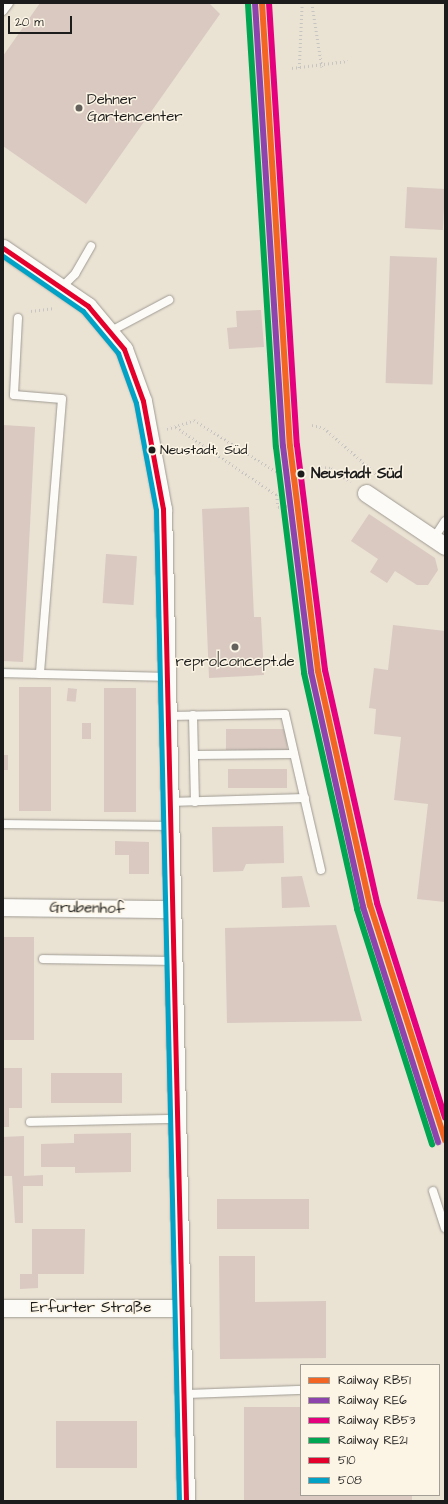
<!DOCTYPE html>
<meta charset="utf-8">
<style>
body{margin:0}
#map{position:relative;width:448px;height:1504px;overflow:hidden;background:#eae2d3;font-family:"Architects Daughter",sans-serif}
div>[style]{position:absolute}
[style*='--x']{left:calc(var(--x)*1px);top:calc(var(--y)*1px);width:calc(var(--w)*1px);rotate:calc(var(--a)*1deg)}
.building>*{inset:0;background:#d9c9c1;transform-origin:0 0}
.path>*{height:2.5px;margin-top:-1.25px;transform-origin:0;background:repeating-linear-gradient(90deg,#c6c5c2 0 1px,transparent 0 4px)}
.roads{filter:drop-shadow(0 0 1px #9f9b93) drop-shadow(0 0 1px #9f9b93)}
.lane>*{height:8px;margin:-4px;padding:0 4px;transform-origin:4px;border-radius:4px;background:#fcfbf8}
.street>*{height:17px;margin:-8.5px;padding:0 8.5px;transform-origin:8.5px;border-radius:8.5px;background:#fcfbf8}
.bus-1>*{height:5px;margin:-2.5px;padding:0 2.5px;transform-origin:2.5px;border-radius:2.5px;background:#e4002b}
.bus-2>*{height:5px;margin:-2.5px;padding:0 2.5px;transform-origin:2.5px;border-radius:2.5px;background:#01a2c5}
.rail-1>*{height:6px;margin:-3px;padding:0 3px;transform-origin:3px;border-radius:3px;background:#f26522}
.rail-2>*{height:6px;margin:-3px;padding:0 3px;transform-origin:3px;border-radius:3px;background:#8e44ad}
.rail-3>*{height:6px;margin:-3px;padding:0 3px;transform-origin:3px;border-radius:3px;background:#e5007d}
.rail-4>*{height:6px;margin:-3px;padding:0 3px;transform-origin:3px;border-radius:3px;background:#00a651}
.dots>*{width:11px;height:11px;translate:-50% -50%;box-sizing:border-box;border:2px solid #fcf5e5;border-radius:50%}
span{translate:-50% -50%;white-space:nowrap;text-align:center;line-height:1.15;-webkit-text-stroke:3px #fcf5e5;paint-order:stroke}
.bus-label{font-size:14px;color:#1c1c1c}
.left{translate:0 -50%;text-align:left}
.poi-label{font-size:15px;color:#1c1c1c}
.stop-label{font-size:15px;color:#1c1c1c;font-weight:700}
.street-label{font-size:15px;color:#1c1c1c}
.frame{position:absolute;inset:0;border:4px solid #1c1c1c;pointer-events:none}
.legend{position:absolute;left:300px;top:1364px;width:140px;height:132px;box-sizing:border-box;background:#fcf5e5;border:1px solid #a29e95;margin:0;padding:5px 7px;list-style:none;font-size:12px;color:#1c1c1c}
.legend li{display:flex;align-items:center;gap:8px;height:20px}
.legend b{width:20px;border:1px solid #a29e95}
.scale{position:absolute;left:8px;top:16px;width:64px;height:18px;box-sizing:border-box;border:2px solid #1c1c1c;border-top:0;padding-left:5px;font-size:12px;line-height:14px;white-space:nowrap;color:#1c1c1c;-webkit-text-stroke:3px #fcf5e5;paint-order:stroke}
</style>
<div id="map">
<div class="building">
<i style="clip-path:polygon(40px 3px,209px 3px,220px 14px,86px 204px,3px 146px,3px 56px)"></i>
<i style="left:407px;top:187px;width:38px;height:41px;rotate:3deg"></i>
<i style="left:390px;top:256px;width:47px;height:127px;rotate:2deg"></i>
<i style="clip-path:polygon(261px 310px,264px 347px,229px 349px,227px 328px,237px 327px,236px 311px)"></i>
<i style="clip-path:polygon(3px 425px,35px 427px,23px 662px,3px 661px)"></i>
<i style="clip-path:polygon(249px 507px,254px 617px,261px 617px,264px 675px,209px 678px,202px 509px)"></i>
<i style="clip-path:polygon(369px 514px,435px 558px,438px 570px,428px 585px,417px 585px,395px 571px,387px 583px,370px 572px,378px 559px,351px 541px)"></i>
<i style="left:106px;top:554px;width:31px;height:49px;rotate:4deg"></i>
<i style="clip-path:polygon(393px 625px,445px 631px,445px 902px,417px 899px,428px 804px,394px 800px,401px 737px,374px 734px,376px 709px,369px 708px,374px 668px,388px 670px)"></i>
<i style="left:19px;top:687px;width:32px;height:124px"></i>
<i style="left:68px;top:688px;width:9px;height:13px;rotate:6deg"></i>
<i style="left:104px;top:688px;width:32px;height:124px"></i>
<i style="left:82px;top:723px;width:9px;height:16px"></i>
<i style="left:287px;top:729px;width:21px;height:61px;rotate:90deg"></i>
<i style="left:3px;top:755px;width:5px;height:15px"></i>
<i style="left:228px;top:769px;width:59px;height:19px"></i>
<i style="clip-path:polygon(283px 826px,284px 863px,246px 864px,243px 871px,213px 872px,212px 827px)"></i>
<i style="clip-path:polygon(115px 841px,149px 842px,149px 874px,129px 874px,129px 855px,115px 855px)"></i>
<i style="clip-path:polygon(302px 876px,310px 907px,282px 908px,281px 877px)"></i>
<i style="clip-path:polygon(336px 925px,362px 1021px,227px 1023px,225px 928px)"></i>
<i style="left:3px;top:937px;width:31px;height:103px"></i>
<i style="clip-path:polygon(3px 1068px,22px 1068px,22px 1108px,9px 1108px,9px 1127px,3px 1127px)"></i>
<i style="left:122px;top:1073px;width:30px;height:71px;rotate:90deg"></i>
<i style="clip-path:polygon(131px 1133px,131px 1172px,75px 1173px,75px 1167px,41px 1167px,41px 1144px,74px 1143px,74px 1134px)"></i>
<i style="clip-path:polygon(24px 1136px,24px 1176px,43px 1175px,43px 1186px,23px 1186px,23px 1223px,15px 1223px,12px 1176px,3px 1176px,3px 1137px)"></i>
<i style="left:309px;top:1199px;width:30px;height:92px;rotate:90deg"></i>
<i style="clip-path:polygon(32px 1229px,85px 1229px,84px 1274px,38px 1274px,38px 1288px,20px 1289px,20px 1274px,32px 1274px)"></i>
<i style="clip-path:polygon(219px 1256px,255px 1256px,255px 1302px,326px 1301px,326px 1358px,220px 1359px)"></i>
<i style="clip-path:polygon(244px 1407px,301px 1407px,301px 1495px,412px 1495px,412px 1501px,244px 1501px)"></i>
<i style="left:56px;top:1421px;width:81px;height:47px"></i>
</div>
<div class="path">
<i style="--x:312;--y:3;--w:65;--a:81.1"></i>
<i style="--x:292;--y:68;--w:56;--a:-7.1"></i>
<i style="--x:299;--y:68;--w:65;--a:-87.4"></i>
<i style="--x:31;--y:311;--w:24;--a:-7"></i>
<i style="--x:312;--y:425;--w:12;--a:14"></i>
<i style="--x:324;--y:428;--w:74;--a:41.2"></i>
<i style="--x:176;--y:427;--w:122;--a:34"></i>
<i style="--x:277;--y:495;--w:12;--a:85"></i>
<i style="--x:278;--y:507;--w:9;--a:-6"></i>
<i style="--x:167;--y:429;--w:28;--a:-18"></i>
<i style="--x:194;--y:420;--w:99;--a:32.2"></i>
<i style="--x:321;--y:467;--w:10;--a:6"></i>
<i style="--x:331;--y:468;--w:24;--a:35"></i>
</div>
<div class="roads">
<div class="lane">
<i style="--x:3;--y:11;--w:10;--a:-53"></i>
<i style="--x:61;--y:288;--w:20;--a:-45"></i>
<i style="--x:75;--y:274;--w:32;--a:-60"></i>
<i style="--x:18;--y:318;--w:77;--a:93"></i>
<i style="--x:14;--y:395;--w:48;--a:4.8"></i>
<i style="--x:62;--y:399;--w:276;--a:94.6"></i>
<i style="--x:111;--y:331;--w:66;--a:-28.1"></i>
<i style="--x:434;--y:538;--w:20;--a:-57"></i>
<i style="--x:3;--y:673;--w:164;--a:1.4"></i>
<i style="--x:193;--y:715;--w:87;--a:88.7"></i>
<i style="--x:168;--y:716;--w:117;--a:-1"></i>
<i style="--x:285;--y:714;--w:160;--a:77"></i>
<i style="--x:194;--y:755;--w:100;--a:-0.6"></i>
<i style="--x:169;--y:802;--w:136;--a:-1.7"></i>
<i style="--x:3;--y:824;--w:166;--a:0.7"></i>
<i style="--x:43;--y:959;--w:129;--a:0.9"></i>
<i style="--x:30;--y:1122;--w:146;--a:-1.2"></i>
<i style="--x:433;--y:1191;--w:39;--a:72"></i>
<i style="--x:184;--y:1394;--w:117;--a:-2"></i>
</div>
<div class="street">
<i style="--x:3;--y:248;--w:103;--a:34.3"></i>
<i style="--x:88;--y:306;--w:56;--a:50.1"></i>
<i style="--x:124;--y:349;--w:55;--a:69.9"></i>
<i style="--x:143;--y:401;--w:110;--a:79.5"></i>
<i style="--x:163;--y:509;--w:992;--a:88.67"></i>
<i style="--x:366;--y:493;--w:95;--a:33.9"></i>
<i style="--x:3;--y:907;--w:167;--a:0.7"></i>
<i style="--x:3;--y:1308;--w:176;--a:0"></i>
</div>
</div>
<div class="bus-1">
<i style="--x:3;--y:248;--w:103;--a:34.3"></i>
<i style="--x:88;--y:306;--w:56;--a:50.1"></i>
<i style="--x:124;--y:349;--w:55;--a:69.9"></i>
<i style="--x:143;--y:401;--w:110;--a:79.5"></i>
<i style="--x:163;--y:509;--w:992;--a:88.67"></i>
</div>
<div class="bus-2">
<i style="--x:3;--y:256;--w:97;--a:34.5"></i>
<i style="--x:83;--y:311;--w:55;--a:50.2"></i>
<i style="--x:118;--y:353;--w:53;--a:70.2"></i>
<i style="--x:136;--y:403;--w:109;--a:79.4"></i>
<i style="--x:156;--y:510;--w:991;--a:88.67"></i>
</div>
<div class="rail-1">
<i style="--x:262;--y:3;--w:444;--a:86.4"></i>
<i style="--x:290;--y:446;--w:227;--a:82.9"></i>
<i style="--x:318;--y:671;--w:240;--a:77.5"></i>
<i style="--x:370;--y:905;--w:247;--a:72.3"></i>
</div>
<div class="rail-2">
<i style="--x:255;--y:3;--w:444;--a:86.4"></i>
<i style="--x:283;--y:446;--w:228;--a:82.9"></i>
<i style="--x:311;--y:672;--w:241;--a:77.5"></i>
<i style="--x:363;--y:907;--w:247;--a:72.3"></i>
</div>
<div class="rail-3">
<i style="--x:269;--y:3;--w:443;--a:86.4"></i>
<i style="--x:297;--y:445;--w:227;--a:82.9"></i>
<i style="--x:325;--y:670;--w:239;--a:77.4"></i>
<i style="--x:377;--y:903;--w:225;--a:72.4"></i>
</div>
<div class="rail-4">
<i style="--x:248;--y:4;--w:444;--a:86.4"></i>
<i style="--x:276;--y:447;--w:228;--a:82.9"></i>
<i style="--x:304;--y:673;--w:242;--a:77.3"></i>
<i style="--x:357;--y:909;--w:247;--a:72.3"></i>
</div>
<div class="dots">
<i style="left:79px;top:108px;background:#64615c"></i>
<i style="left:152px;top:450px;background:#1c1c1c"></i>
<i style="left:301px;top:474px;background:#1c1c1c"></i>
<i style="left:235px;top:647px;background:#64615c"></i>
</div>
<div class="bus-label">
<span class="left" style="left:160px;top:450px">Neustadt, Süd</span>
</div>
<div class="poi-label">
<span class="left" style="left:87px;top:108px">Dehner<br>Gartencenter</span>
<span style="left:235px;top:662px">repro|concept.de</span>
</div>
<div class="stop-label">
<span class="left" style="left:311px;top:474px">Neustadt Süd</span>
</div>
<div class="street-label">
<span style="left:87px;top:908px;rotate:1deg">Grubenhof</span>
<span style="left:91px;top:1308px">Erfurter Straße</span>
</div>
<div class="frame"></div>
<ul class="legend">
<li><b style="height:5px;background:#f26522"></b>Railway RB51</li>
<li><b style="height:5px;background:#8e44ad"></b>Railway RE6</li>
<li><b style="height:5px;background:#e5007d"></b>Railway RB53</li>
<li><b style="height:5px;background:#00a651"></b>Railway RE21</li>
<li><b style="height:5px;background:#e4002b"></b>510</li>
<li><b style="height:5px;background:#01a2c5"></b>508</li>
</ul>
<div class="scale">20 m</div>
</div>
